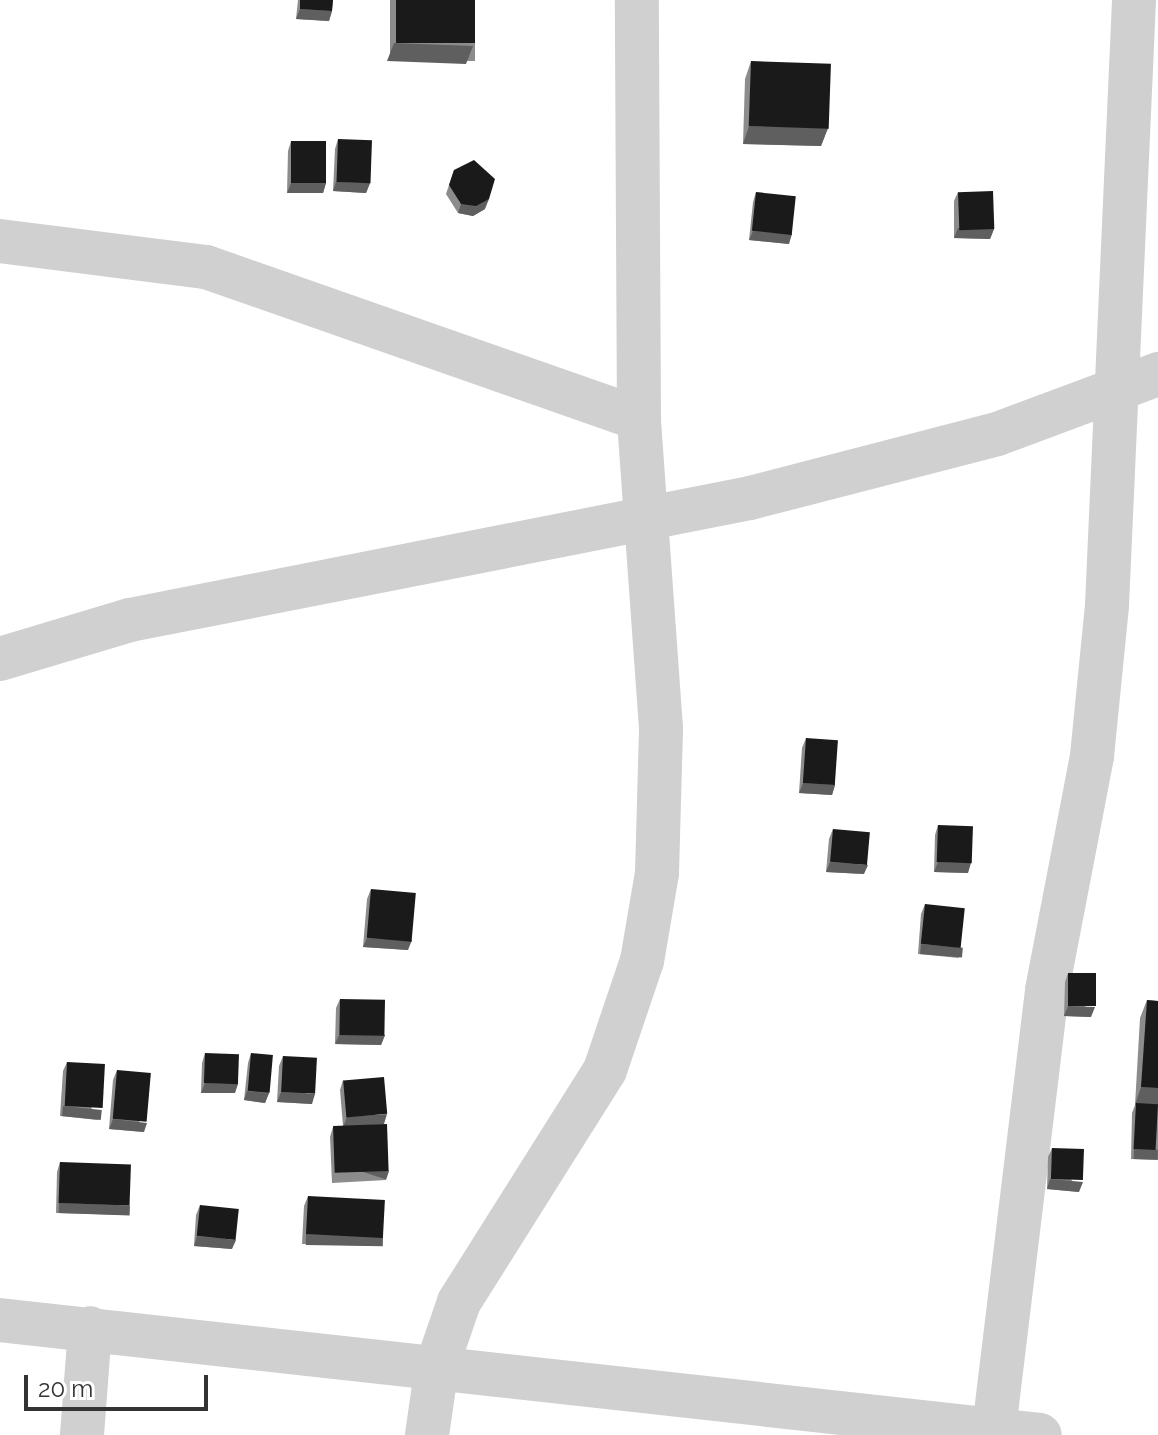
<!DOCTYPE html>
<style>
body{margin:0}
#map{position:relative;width:1158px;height:1435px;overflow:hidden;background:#fff;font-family:Raleway,sans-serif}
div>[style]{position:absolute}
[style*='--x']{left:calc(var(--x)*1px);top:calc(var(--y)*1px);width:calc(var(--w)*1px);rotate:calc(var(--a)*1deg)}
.minor>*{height:44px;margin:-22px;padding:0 22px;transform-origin:22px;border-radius:22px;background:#d0d0d0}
.wall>*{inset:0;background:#8c8c8c;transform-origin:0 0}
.shaded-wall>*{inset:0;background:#5f5f5f;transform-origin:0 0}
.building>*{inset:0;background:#1a1a1a;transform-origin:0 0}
span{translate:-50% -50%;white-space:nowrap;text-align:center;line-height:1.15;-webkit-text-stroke:8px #fff;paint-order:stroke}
.scale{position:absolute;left:24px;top:1375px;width:184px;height:36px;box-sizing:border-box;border:4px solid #333;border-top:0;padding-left:10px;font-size:24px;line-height:28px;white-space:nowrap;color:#333;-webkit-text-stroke:6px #fff;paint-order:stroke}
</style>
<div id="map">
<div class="minor">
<i style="--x:0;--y:241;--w:208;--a:7.2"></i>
<i style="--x:206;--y:267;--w:459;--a:19.3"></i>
<i style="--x:0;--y:659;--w:136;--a:-16.7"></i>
<i style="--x:130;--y:620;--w:632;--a:-11.13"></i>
<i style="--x:750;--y:498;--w:255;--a:-14.5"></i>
<i style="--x:997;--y:434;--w:172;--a:-20.4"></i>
<i style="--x:0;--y:1320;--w:1046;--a:6.31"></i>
<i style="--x:994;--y:1429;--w:442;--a:-83.1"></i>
<i style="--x:1047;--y:990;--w:238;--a:-79.1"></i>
<i style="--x:1092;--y:756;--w:152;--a:-84.3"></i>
<i style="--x:1107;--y:605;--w:606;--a:-87.44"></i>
<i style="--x:82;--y:1435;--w:107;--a:-85.7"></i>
<i style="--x:427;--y:1435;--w:70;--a:-81.8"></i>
<i style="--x:437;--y:1366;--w:68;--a:-71"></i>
<i style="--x:459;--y:1302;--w:274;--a:-57.8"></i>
<i style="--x:605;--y:1070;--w:115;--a:-71.3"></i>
<i style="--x:642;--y:961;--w:89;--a:-80.3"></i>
<i style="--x:657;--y:873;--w:145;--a:-88.4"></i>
<i style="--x:661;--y:728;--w:310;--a:-94.1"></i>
<i style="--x:639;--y:419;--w:419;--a:-90.3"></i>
</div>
<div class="wall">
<i style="clip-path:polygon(298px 0,333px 0,332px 11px,329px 21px,296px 19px)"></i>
<i style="left:390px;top:0;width:85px;height:61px"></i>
<i style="clip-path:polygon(751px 61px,828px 128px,821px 146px,743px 144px,745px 79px)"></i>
<i style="clip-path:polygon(338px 139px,370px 183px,366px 193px,333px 191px,335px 149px)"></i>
<i style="clip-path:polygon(291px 141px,326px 183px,323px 193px,287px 193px,288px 151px)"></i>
<i style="clip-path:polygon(454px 170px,485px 209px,473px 216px,458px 213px,446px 194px)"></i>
<i style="clip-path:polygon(756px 192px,789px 244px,749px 240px,753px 202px)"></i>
<i style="clip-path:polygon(958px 192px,994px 229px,990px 239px,954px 238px,954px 201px)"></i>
<i style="clip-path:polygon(806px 738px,835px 785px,832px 795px,799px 793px,802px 748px)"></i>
<i style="clip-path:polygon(938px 825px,968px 873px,934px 872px,935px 835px)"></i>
<i style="clip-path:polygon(833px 829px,864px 874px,826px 872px,829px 839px)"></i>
<i style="clip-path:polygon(371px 889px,408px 950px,363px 947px,367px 899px)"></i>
<i style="clip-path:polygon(925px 904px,959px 958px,918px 954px,921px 914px)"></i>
<i style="clip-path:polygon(1068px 973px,1091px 1017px,1064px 1016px,1065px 982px)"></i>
<i style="clip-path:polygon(340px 999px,385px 1035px,381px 1045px,335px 1044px,336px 1008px)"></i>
<i style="clip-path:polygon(1147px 1000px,1158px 1001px,1158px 1160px,1131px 1159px,1132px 1113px,1135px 1105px,1140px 1018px)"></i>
<i style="clip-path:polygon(205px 1053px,235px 1093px,201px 1093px,202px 1063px)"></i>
<i style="clip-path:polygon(251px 1053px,269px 1093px,265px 1103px,244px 1100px,248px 1063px)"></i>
<i style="clip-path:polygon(283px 1056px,312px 1104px,277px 1102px,279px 1066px)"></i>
<i style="clip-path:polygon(67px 1062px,98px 1120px,60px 1116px,63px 1071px)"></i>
<i style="clip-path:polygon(117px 1070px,144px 1132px,109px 1129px,113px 1080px)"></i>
<i style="clip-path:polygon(343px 1080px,384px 1124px,386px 1180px,332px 1183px,330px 1137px,333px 1127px,343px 1126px,340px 1090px)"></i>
<i style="clip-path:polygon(1052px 1148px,1079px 1192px,1047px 1189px,1048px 1157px)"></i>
<i style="clip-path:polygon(60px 1162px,127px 1215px,56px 1213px,57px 1172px)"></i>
<i style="clip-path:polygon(308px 1196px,383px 1236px,380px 1246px,302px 1244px,304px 1206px)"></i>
<i style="clip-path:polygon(200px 1205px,232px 1249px,194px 1246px,196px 1215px)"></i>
</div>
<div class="shaded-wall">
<i style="clip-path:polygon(300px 9px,332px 11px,329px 21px,296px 19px)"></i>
<i style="clip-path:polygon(394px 43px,473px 46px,466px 64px,387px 61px)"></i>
<i style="clip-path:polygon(749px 126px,828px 128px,821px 146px,743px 144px)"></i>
<i style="clip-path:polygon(336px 182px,370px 183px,366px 193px,333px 191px)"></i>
<i style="clip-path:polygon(291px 183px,326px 183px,323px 193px,287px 193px)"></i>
<i style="clip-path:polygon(489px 199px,485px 209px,473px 216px,458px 213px,461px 204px)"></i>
<i style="clip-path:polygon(958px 228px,994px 229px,990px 239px,954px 238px)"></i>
<i style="clip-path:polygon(753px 231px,792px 234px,789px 244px,749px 240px)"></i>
<i style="clip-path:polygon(803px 783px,835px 785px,832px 795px,799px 793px)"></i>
<i style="clip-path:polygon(830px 862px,868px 865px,864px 874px,826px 872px)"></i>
<i style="clip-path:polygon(938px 862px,971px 863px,968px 873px,934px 872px)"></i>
<i style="clip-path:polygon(367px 938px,412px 940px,408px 950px,363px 947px)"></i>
<i style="left:921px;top:944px;width:42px;height:10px;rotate:5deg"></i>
<i style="clip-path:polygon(1068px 1006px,1095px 1007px,1091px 1017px,1064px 1016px)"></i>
<i style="clip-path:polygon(339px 1035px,385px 1035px,381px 1045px,335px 1044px)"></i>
<i style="clip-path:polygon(205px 1083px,238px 1084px,235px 1093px,201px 1093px)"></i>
<i style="clip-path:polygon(1141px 1087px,1158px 1088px,1158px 1107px,1135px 1105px)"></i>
<i style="clip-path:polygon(247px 1091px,269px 1093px,265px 1103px,244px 1100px)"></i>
<i style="clip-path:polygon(281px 1092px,315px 1094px,312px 1104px,277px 1102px)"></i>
<i style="left:63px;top:1106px;width:39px;height:10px;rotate:6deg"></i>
<i style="clip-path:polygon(387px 1114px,384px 1124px,343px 1127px,347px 1117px)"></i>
<i style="clip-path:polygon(113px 1119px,147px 1123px,144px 1132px,109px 1129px)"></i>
<i style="left:1134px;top:1149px;width:24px;height:10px;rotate:2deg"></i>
<i style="left:389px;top:1171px;width:9px;height:54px;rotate:108deg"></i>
<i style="clip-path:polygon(1050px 1179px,1083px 1182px,1079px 1192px,1047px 1189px)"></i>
<i style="left:59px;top:1203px;width:71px;height:10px;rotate:2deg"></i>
<i style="left:306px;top:1234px;width:77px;height:11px;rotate:1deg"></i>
<i style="clip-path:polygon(197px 1236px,236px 1240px,232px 1249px,194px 1246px)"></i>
</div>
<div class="building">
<i style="clip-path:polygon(300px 0,333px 0,332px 11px,300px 9px)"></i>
<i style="left:396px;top:0;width:79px;height:43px"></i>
<i style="left:751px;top:61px;width:80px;height:65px;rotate:2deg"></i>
<i style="left:338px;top:139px;width:34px;height:43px;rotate:2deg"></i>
<i style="left:291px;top:141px;width:35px;height:42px"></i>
<i style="clip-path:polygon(474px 160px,495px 179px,489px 199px,476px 206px,461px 204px,449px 185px,454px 170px)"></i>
<i style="left:993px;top:191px;width:38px;height:35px;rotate:88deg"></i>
<i style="left:756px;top:192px;width:40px;height:39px;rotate:6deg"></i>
<i style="left:806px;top:738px;width:32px;height:45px;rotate:4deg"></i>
<i style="left:938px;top:825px;width:35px;height:37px;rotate:2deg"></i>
<i style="left:833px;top:829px;width:37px;height:33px;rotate:5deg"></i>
<i style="left:371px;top:889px;width:45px;height:49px;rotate:5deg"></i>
<i style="left:925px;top:904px;width:40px;height:40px;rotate:6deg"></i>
<i style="left:1068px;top:973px;width:28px;height:33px"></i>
<i style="left:340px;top:999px;width:45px;height:36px;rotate:1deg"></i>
<i style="clip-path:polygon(1147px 1000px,1158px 1001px,1158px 1088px,1141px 1087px)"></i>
<i style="left:205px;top:1053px;width:34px;height:30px;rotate:2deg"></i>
<i style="left:251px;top:1053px;width:22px;height:38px;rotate:5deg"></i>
<i style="left:283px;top:1056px;width:34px;height:36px;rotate:3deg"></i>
<i style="left:67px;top:1062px;width:38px;height:44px;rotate:3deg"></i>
<i style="left:117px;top:1070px;width:34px;height:49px;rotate:5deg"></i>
<i style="left:384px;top:1077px;width:37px;height:41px;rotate:85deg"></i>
<i style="left:1136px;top:1103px;width:22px;height:46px;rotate:3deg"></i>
<i style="left:387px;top:1124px;width:47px;height:54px;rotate:88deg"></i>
<i style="left:1052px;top:1148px;width:32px;height:31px;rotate:2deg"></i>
<i style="left:60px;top:1162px;width:71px;height:41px;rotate:2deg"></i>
<i style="left:308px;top:1196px;width:77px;height:38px;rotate:3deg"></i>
<i style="left:200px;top:1205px;width:39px;height:31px;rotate:6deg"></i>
</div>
<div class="scale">20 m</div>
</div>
